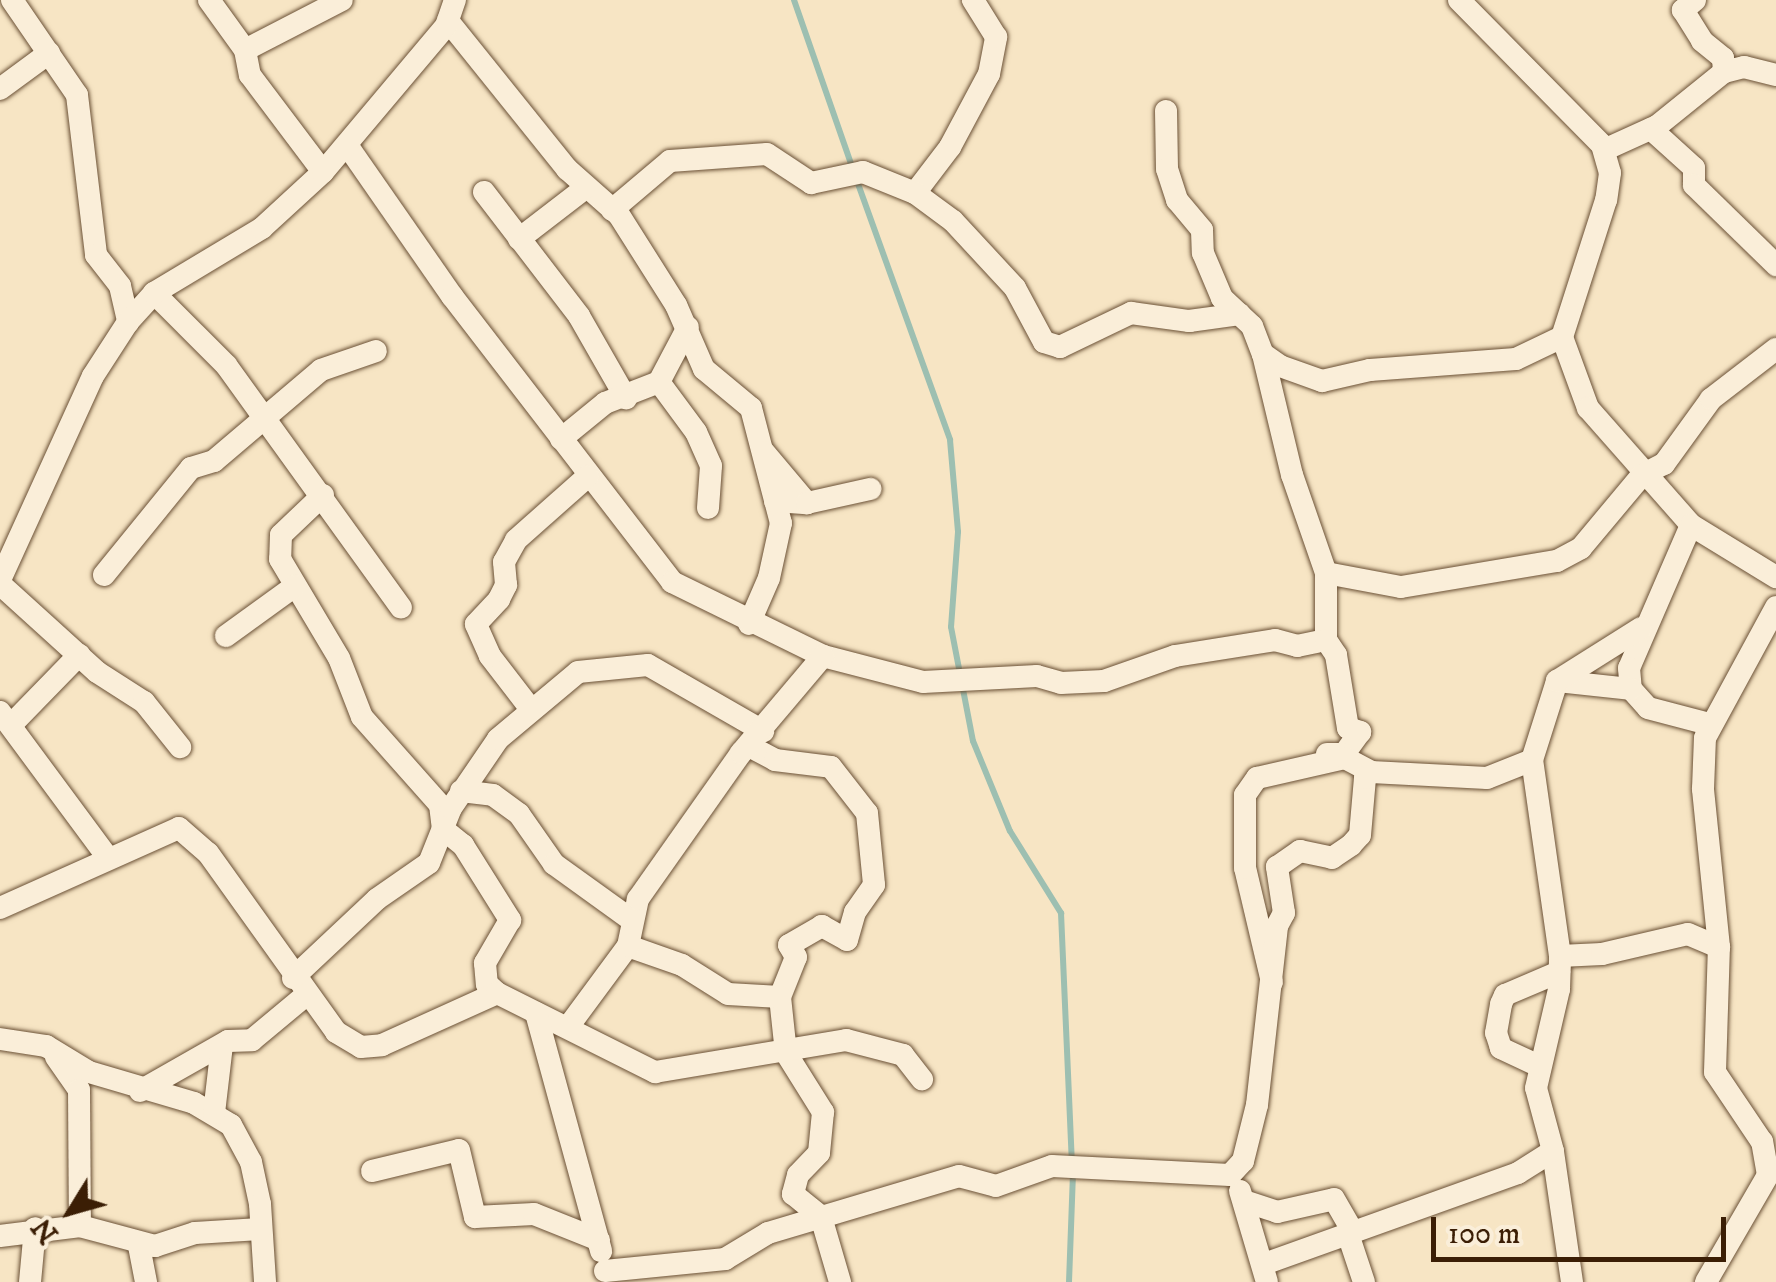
<!DOCTYPE html>
<style>
body{margin:0}
#map{position:relative;width:1776px;height:1282px;overflow:hidden;background:#f7e5c4;font-family:"IM FELL DW Pica",serif}
div>[style]{position:absolute}
[style*='--x']{left:calc(var(--x)*1px);top:calc(var(--y)*1px);width:calc(var(--w)*1px);rotate:calc(var(--a)*1deg)}
.stream>*{height:6px;margin:-3px;padding:0 3px;transform-origin:3px;border-radius:3px;background:#9dbfb1}
.roads{filter:drop-shadow(0 0 2px #6a5035) drop-shadow(0 0 2px #6a5035)}
.minor>*{height:22px;margin:-11px;padding:0 11px;transform-origin:11px;border-radius:11px;background:#faeed9}
span{translate:-50% -50%;white-space:nowrap;text-align:center;line-height:1.15;-webkit-text-stroke:9px #faeed9;paint-order:stroke}
.north{position:absolute;left:20px;top:1162px;width:100px;height:100px;-webkit-text-stroke:8px #faeed9;paint-order:stroke;rotate:233deg;font-size:28px;font-weight:700;line-height:40px;text-align:center;color:#3b1e05}
.north::after{content:'';display:block;margin:auto;width:35px;height:45px;background:#3b1e05;clip-path:polygon(50% 0,100% 100%,50% 72%,0 100%)}
.scale{position:absolute;left:1431px;top:1217px;width:295px;height:45px;box-sizing:border-box;border:5px solid #3b1e05;border-top:0;padding-left:12px;font-size:30px;line-height:35px;white-space:nowrap;color:#3b1e05;-webkit-text-stroke:8px #faeed9;paint-order:stroke}
</style>
<div id="map">
<div class="stream">
<i style="--x:794;--y:0;--w:179;--a:70.8"></i>
<i style="--x:857;--y:181;--w:275;--a:70.2"></i>
<i style="--x:950;--y:440;--w:92;--a:85"></i>
<i style="--x:958;--y:532;--w:95;--a:94.2"></i>
<i style="--x:951;--y:627;--w:116;--a:79.1"></i>
<i style="--x:973;--y:741;--w:97;--a:67.7"></i>
<i style="--x:1010;--y:831;--w:97;--a:58.1"></i>
<i style="--x:1061;--y:913;--w:249;--a:87.5"></i>
<i style="--x:1069;--y:1282;--w:108;--a:-87.9"></i>
</div>
<div class="roads">
<div class="minor">
<i style="--x:12;--y:0;--w:115;--a:55.6"></i>
<i style="--x:77;--y:95;--w:161;--a:83.2"></i>
<i style="--x:96;--y:255;--w:39;--a:52"></i>
<i style="--x:120;--y:286;--w:37;--a:77"></i>
<i style="--x:209;--y:0;--w:62;--a:54.2"></i>
<i style="--x:245;--y:50;--w:25;--a:79"></i>
<i style="--x:250;--y:75;--w:121;--a:53"></i>
<i style="--x:1459;--y:0;--w:204;--a:45.4"></i>
<i style="--x:1602;--y:145;--w:29;--a:74"></i>
<i style="--x:1610;--y:173;--w:27;--a:98"></i>
<i style="--x:1606;--y:200;--w:144;--a:107.8"></i>
<i style="--x:1562;--y:337;--w:76;--a:69.9"></i>
<i style="--x:1588;--y:408;--w:156;--a:48.6"></i>
<i style="--x:1691;--y:525;--w:100;--a:31.5"></i>
<i style="--x:1695;--y:0;--w:16;--a:140"></i>
<i style="--x:1683;--y:10;--w:36;--a:58"></i>
<i style="--x:1702;--y:41;--w:27;--a:39"></i>
<i style="--x:1723;--y:58;--w:14;--a:86"></i>
<i style="--x:448;--y:21;--w:190;--a:51.2"></i>
<i style="--x:567;--y:169;--w:69;--a:41.5"></i>
<i style="--x:619;--y:215;--w:107;--a:57.7"></i>
<i style="--x:676;--y:305;--w:70;--a:66.4"></i>
<i style="--x:704;--y:369;--w:61;--a:39.7"></i>
<i style="--x:751;--y:408;--w:119;--a:75.4"></i>
<i style="--x:781;--y:523;--w:56;--a:102.3"></i>
<i style="--x:769;--y:578;--w:50;--a:113.5"></i>
<i style="--x:245;--y:50;--w:109;--a:-27.3"></i>
<i style="--x:0;--y:89;--w:61;--a:-36.3"></i>
<i style="--x:1166;--y:111;--w:58;--a:89"></i>
<i style="--x:1167;--y:169;--w:33;--a:72"></i>
<i style="--x:1177;--y:200;--w:39;--a:50"></i>
<i style="--x:1202;--y:230;--w:23;--a:88"></i>
<i style="--x:1203;--y:253;--w:49;--a:67.1"></i>
<i style="--x:1222;--y:298;--w:41;--a:43"></i>
<i style="--x:1252;--y:326;--w:30;--a:69"></i>
<i style="--x:1263;--y:354;--w:21;--a:35"></i>
<i style="--x:1280;--y:366;--w:45;--a:19.7"></i>
<i style="--x:1322;--y:381;--w:49;--a:-12.9"></i>
<i style="--x:1370;--y:370;--w:146;--a:-4.3"></i>
<i style="--x:1516;--y:359;--w:51;--a:-25.6"></i>
<i style="--x:1651;--y:129;--w:58;--a:42.2"></i>
<i style="--x:1694;--y:168;--w:17;--a:90"></i>
<i style="--x:1694;--y:185;--w:115;--a:44.3"></i>
<i style="--x:347;--y:145;--w:184;--a:55.2"></i>
<i style="--x:452;--y:296;--w:361;--a:52.4"></i>
<i style="--x:672;--y:582;--w:168;--a:26.1"></i>
<i style="--x:823;--y:656;--w:103;--a:14.6"></i>
<i style="--x:923;--y:682;--w:114;--a:-3"></i>
<i style="--x:1037;--y:676;--w:25;--a:16"></i>
<i style="--x:1061;--y:683;--w:43;--a:-2.7"></i>
<i style="--x:1104;--y:681;--w:75;--a:-19.4"></i>
<i style="--x:1175;--y:656;--w:101;--a:-9.1"></i>
<i style="--x:1275;--y:640;--w:23;--a:15"></i>
<i style="--x:1297;--y:646;--w:30;--a:-12"></i>
<i style="--x:1326;--y:640;--w:67;--a:-90"></i>
<i style="--x:1326;--y:573;--w:104;--a:-109.1"></i>
<i style="--x:1292;--y:475;--w:124;--a:-103.5"></i>
<i style="--x:1604;--y:150;--w:58;--a:-24.4"></i>
<i style="--x:1657;--y:126;--w:86;--a:-38.9"></i>
<i style="--x:1724;--y:72;--w:21;--a:-14"></i>
<i style="--x:1744;--y:67;--w:33;--a:14"></i>
<i style="--x:484;--y:192;--w:156;--a:52.5"></i>
<i style="--x:579;--y:316;--w:95;--a:60.2"></i>
<i style="--x:915;--y:193;--w:58;--a:-52.7"></i>
<i style="--x:950;--y:147;--w:83;--a:-61.9"></i>
<i style="--x:989;--y:74;--w:38;--a:-79"></i>
<i style="--x:996;--y:37;--w:44;--a:-121.9"></i>
<i style="--x:612;--y:210;--w:76;--a:-40.2"></i>
<i style="--x:670;--y:161;--w:97;--a:-4.1"></i>
<i style="--x:767;--y:154;--w:53;--a:33.4"></i>
<i style="--x:811;--y:183;--w:53;--a:-11.9"></i>
<i style="--x:863;--y:172;--w:56;--a:22"></i>
<i style="--x:915;--y:193;--w:47;--a:36.4"></i>
<i style="--x:953;--y:221;--w:91;--a:47.2"></i>
<i style="--x:1015;--y:288;--w:61;--a:61.8"></i>
<i style="--x:1044;--y:342;--w:17;--a:17"></i>
<i style="--x:1060;--y:347;--w:79;--a:-25.6"></i>
<i style="--x:1131;--y:313;--w:59;--a:7.9"></i>
<i style="--x:1189;--y:321;--w:51;--a:-7.8"></i>
<i style="--x:519;--y:239;--w:82;--a:-37.6"></i>
<i style="--x:154;--y:293;--w:102;--a:45"></i>
<i style="--x:226;--y:365;--w:299;--a:54.2"></i>
<i style="--x:659;--y:382;--w:62;--a:53.5"></i>
<i style="--x:696;--y:432;--w:37;--a:66"></i>
<i style="--x:711;--y:466;--w:42;--a:94.1"></i>
<i style="--x:561;--y:439;--w:57;--a:-39.3"></i>
<i style="--x:605;--y:403;--w:58;--a:-21.3"></i>
<i style="--x:659;--y:382;--w:62;--a:-62.2"></i>
<i style="--x:764;--y:452;--w:67;--a:49.9"></i>
<i style="--x:323;--y:495;--w:58;--a:136.4"></i>
<i style="--x:281;--y:535;--w:24;--a:92"></i>
<i style="--x:280;--y:559;--w:115;--a:59.2"></i>
<i style="--x:339;--y:658;--w:63;--a:68.7"></i>
<i style="--x:362;--y:717;--w:118;--a:48.4"></i>
<i style="--x:440;--y:805;--w:24;--a:83"></i>
<i style="--x:443;--y:829;--w:26;--a:39"></i>
<i style="--x:463;--y:845;--w:89;--a:57.9"></i>
<i style="--x:510;--y:920;--w:50;--a:120.2"></i>
<i style="--x:485;--y:963;--w:21;--a:85"></i>
<i style="--x:487;--y:984;--w:13;--a:42"></i>
<i style="--x:775;--y:501;--w:32;--a:4"></i>
<i style="--x:807;--y:503;--w:65;--a:-12.5"></i>
<i style="--x:1691;--y:525;--w:156;--a:113.4"></i>
<i style="--x:1629;--y:668;--w:21;--a:85"></i>
<i style="--x:1631;--y:689;--w:25;--a:48"></i>
<i style="--x:1648;--y:708;--w:63;--a:14.7"></i>
<i style="--x:1326;--y:573;--w:76;--a:10.6"></i>
<i style="--x:1401;--y:587;--w:158;--a:-9.5"></i>
<i style="--x:1557;--y:561;--w:27;--a:-28"></i>
<i style="--x:1581;--y:548;--w:95;--a:-50.1"></i>
<i style="--x:1642;--y:475;--w:25;--a:-27"></i>
<i style="--x:1664;--y:464;--w:80;--a:-54.1"></i>
<i style="--x:1711;--y:399;--w:82;--a:-37.6"></i>
<i style="--x:104;--y:575;--w:138;--a:-50.9"></i>
<i style="--x:191;--y:468;--w:24;--a:-17"></i>
<i style="--x:214;--y:461;--w:140;--a:-40.4"></i>
<i style="--x:321;--y:370;--w:58;--a:-19.1"></i>
<i style="--x:0;--y:580;--w:224;--a:-65.5"></i>
<i style="--x:93;--y:376;--w:64;--a:-57.1"></i>
<i style="--x:128;--y:322;--w:39;--a:-48"></i>
<i style="--x:154;--y:293;--w:126;--a:-31"></i>
<i style="--x:262;--y:228;--w:83;--a:-42.6"></i>
<i style="--x:323;--y:172;--w:191;--a:-49.9"></i>
<i style="--x:446;--y:26;--w:28;--a:-71"></i>
<i style="--x:0;--y:584;--w:131;--a:42.2"></i>
<i style="--x:97;--y:672;--w:56;--a:32.6"></i>
<i style="--x:144;--y:702;--w:58;--a:51.3"></i>
<i style="--x:226;--y:636;--w:85;--a:-35.9"></i>
<i style="--x:1326;--y:640;--w:18;--a:56"></i>
<i style="--x:1336;--y:655;--w:74;--a:80.7"></i>
<i style="--x:1348;--y:728;--w:13;--a:18"></i>
<i style="--x:1360;--y:732;--w:27;--a:126"></i>
<i style="--x:1344;--y:754;--w:17;--a:180"></i>
<i style="--x:1557;--y:681;--w:74;--a:6.2"></i>
<i style="--x:530;--y:708;--w:66;--a:-127.6"></i>
<i style="--x:490;--y:656;--w:35;--a:-114"></i>
<i style="--x:476;--y:624;--w:34;--a:-47"></i>
<i style="--x:499;--y:599;--w:16;--a:-63"></i>
<i style="--x:506;--y:585;--w:23;--a:-95"></i>
<i style="--x:504;--y:562;--w:25;--a:-61"></i>
<i style="--x:516;--y:540;--w:96;--a:-41.6"></i>
<i style="--x:0;--y:712;--w:182;--a:53.5"></i>
<i style="--x:11;--y:725;--w:98;--a:-45.8"></i>
<i style="--x:749;--y:746;--w:30;--a:28"></i>
<i style="--x:775;--y:760;--w:56;--a:7.1"></i>
<i style="--x:831;--y:767;--w:58;--a:52"></i>
<i style="--x:867;--y:813;--w:72;--a:84.4"></i>
<i style="--x:874;--y:885;--w:33;--a:125"></i>
<i style="--x:855;--y:912;--w:29;--a:106"></i>
<i style="--x:847;--y:940;--w:29;--a:-151"></i>
<i style="--x:822;--y:926;--w:38;--a:150"></i>
<i style="--x:789;--y:945;--w:14;--a:60"></i>
<i style="--x:796;--y:957;--w:43;--a:111.8"></i>
<i style="--x:780;--y:997;--w:56;--a:83.9"></i>
<i style="--x:786;--y:1053;--w:70;--a:57.9"></i>
<i style="--x:823;--y:1112;--w:41;--a:95.6"></i>
<i style="--x:819;--y:1153;--w:30;--a:134"></i>
<i style="--x:798;--y:1175;--w:20;--a:105"></i>
<i style="--x:793;--y:1194;--w:36;--a:39"></i>
<i style="--x:821;--y:1217;--w:68;--a:73.7"></i>
<i style="--x:461;--y:791;--w:32;--a:7"></i>
<i style="--x:493;--y:795;--w:32;--a:36"></i>
<i style="--x:519;--y:814;--w:61;--a:55"></i>
<i style="--x:554;--y:864;--w:92;--a:35.8"></i>
<i style="--x:0;--y:908;--w:196;--a:-24.1"></i>
<i style="--x:179;--y:828;--w:38;--a:41"></i>
<i style="--x:208;--y:853;--w:220;--a:54.4"></i>
<i style="--x:336;--y:1032;--w:29;--a:31"></i>
<i style="--x:361;--y:1047;--w:21;--a:-5"></i>
<i style="--x:382;--y:1045;--w:126;--a:-24.3"></i>
<i style="--x:497;--y:993;--w:177;--a:26.6"></i>
<i style="--x:655;--y:1072;--w:194;--a:-9.5"></i>
<i style="--x:846;--y:1040;--w:59;--a:14.7"></i>
<i style="--x:903;--y:1055;--w:31;--a:52"></i>
<i style="--x:628;--y:946;--w:57;--a:19.4"></i>
<i style="--x:682;--y:965;--w:54;--a:32.2"></i>
<i style="--x:728;--y:994;--w:52;--a:3.3"></i>
<i style="--x:1560;--y:956;--w:42;--a:-2.7"></i>
<i style="--x:1602;--y:954;--w:88;--a:-13.1"></i>
<i style="--x:1688;--y:934;--w:34;--a:23"></i>
<i style="--x:293;--y:978;--w:115;--a:-43.2"></i>
<i style="--x:377;--y:899;--w:63;--a:-34.7"></i>
<i style="--x:429;--y:863;--w:59;--a:-68.2"></i>
<i style="--x:451;--y:808;--w:83;--a:-55.7"></i>
<i style="--x:498;--y:739;--w:104;--a:-39.9"></i>
<i style="--x:578;--y:672;--w:70;--a:-5.7"></i>
<i style="--x:648;--y:665;--w:133;--a:29.9"></i>
<i style="--x:1272;--y:982;--w:117;--a:-103.3"></i>
<i style="--x:1245;--y:868;--w:73;--a:-90"></i>
<i style="--x:1245;--y:795;--w:21;--a:-55"></i>
<i style="--x:1257;--y:778;--w:90;--a:-12.8"></i>
<i style="--x:1345;--y:758;--w:30;--a:28"></i>
<i style="--x:1371;--y:772;--w:116;--a:3"></i>
<i style="--x:1487;--y:778;--w:48;--a:-21.8"></i>
<i style="--x:536;--y:1013;--w:247;--a:74.7"></i>
<i style="--x:568;--y:1027;--w:101;--a:-53.5"></i>
<i style="--x:628;--y:946;--w:48;--a:-78"></i>
<i style="--x:638;--y:899;--w:179;--a:-54.8"></i>
<i style="--x:741;--y:753;--w:127;--a:-49.8"></i>
<i style="--x:0;--y:1039;--w:47;--a:8.7"></i>
<i style="--x:46;--y:1046;--w:50;--a:31.2"></i>
<i style="--x:89;--y:1072;--w:109;--a:16.4"></i>
<i style="--x:194;--y:1103;--w:43;--a:30.7"></i>
<i style="--x:231;--y:1125;--w:42;--a:61.6"></i>
<i style="--x:251;--y:1162;--w:43;--a:77.9"></i>
<i style="--x:260;--y:1204;--w:78;--a:86.3"></i>
<i style="--x:56;--y:1057;--w:40;--a:55.1"></i>
<i style="--x:79;--y:1090;--w:136;--a:89.6"></i>
<i style="--x:1537;--y:1065;--w:40;--a:-155"></i>
<i style="--x:1501;--y:1048;--w:16;--a:-108"></i>
<i style="--x:1496;--y:1033;--w:29;--a:-80"></i>
<i style="--x:1501;--y:1004;--w:10;--a:-66"></i>
<i style="--x:1505;--y:995;--w:59;--a:-23.1"></i>
<i style="--x:140;--y:1091;--w:101;--a:-29.6"></i>
<i style="--x:228;--y:1041;--w:24;--a:-2"></i>
<i style="--x:252;--y:1040;--w:70;--a:-39.8"></i>
<i style="--x:214;--y:1113;--w:68;--a:-83.3"></i>
<i style="--x:372;--y:1171;--w:89;--a:-13.6"></i>
<i style="--x:459;--y:1150;--w:69;--a:76.6"></i>
<i style="--x:475;--y:1217;--w:59;--a:-2.9"></i>
<i style="--x:534;--y:1214;--w:70;--a:21.8"></i>
<i style="--x:1240;--y:1191;--w:95;--a:73.5"></i>
<i style="--x:1247;--y:1202;--w:32;--a:18"></i>
<i style="--x:1277;--y:1212;--w:58;--a:-12.8"></i>
<i style="--x:1334;--y:1199;--w:38;--a:60"></i>
<i style="--x:1348;--y:1234;--w:51;--a:71.6"></i>
<i style="--x:0;--y:1236;--w:81;--a:-7.1"></i>
<i style="--x:80;--y:1226;--w:78;--a:14.9"></i>
<i style="--x:155;--y:1246;--w:42;--a:-18"></i>
<i style="--x:195;--y:1233;--w:65;--a:-3.5"></i>
<i style="--x:139;--y:1246;--w:37;--a:79"></i>
<i style="--x:1264;--y:1264;--w:270;--a:-19.7"></i>
<i style="--x:1518;--y:1173;--w:41;--a:-32.2"></i>
<i style="--x:605;--y:1271;--w:121;--a:-5.7"></i>
<i style="--x:725;--y:1259;--w:50;--a:-31.2"></i>
<i style="--x:768;--y:1233;--w:199;--a:-16.6"></i>
<i style="--x:959;--y:1176;--w:38;--a:15"></i>
<i style="--x:996;--y:1186;--w:59;--a:-19.7"></i>
<i style="--x:1052;--y:1166;--w:178;--a:2.9"></i>
<i style="--x:1230;--y:1175;--w:19;--a:-47"></i>
<i style="--x:1243;--y:1161;--w:58;--a:-76"></i>
<i style="--x:1257;--y:1105;--w:180;--a:-83.6"></i>
<i style="--x:1277;--y:926;--w:15;--a:-62"></i>
<i style="--x:1284;--y:913;--w:47;--a:-98.7"></i>
<i style="--x:1277;--y:867;--w:28;--a:-35"></i>
<i style="--x:1300;--y:851;--w:33;--a:12"></i>
<i style="--x:1332;--y:858;--w:23;--a:-34"></i>
<i style="--x:1351;--y:845;--w:13;--a:-48"></i>
<i style="--x:1360;--y:835;--w:57;--a:-85"></i>
<i style="--x:1365;--y:778;--w:8;--a:-45"></i>
<i style="--x:30;--y:1282;--w:54;--a:-84.7"></i>
<i style="--x:1572;--y:1282;--w:132;--a:-98.3"></i>
<i style="--x:1553;--y:1151;--w:65;--a:-105.1"></i>
<i style="--x:1536;--y:1088;--w:102;--a:-76.9"></i>
<i style="--x:1559;--y:989;--w:33;--a:-88"></i>
<i style="--x:1560;--y:956;--w:198;--a:-98.1"></i>
<i style="--x:1532;--y:760;--w:83;--a:-72.4"></i>
<i style="--x:1557;--y:681;--w:99;--a:-32.2"></i>
<i style="--x:1706;--y:1282;--w:124;--a:-59.9"></i>
<i style="--x:1768;--y:1175;--w:34;--a:-100"></i>
<i style="--x:1762;--y:1142;--w:84;--a:-123.9"></i>
<i style="--x:1715;--y:1072;--w:125;--a:-88.2"></i>
<i style="--x:1719;--y:947;--w:159;--a:-95.8"></i>
<i style="--x:1703;--y:789;--w:51;--a:-87.8"></i>
<i style="--x:1705;--y:738;--w:149;--a:-61.5"></i>
</div>
</div>
<div class="north">N</div>
<div class="scale">100 m</div>
</div>
